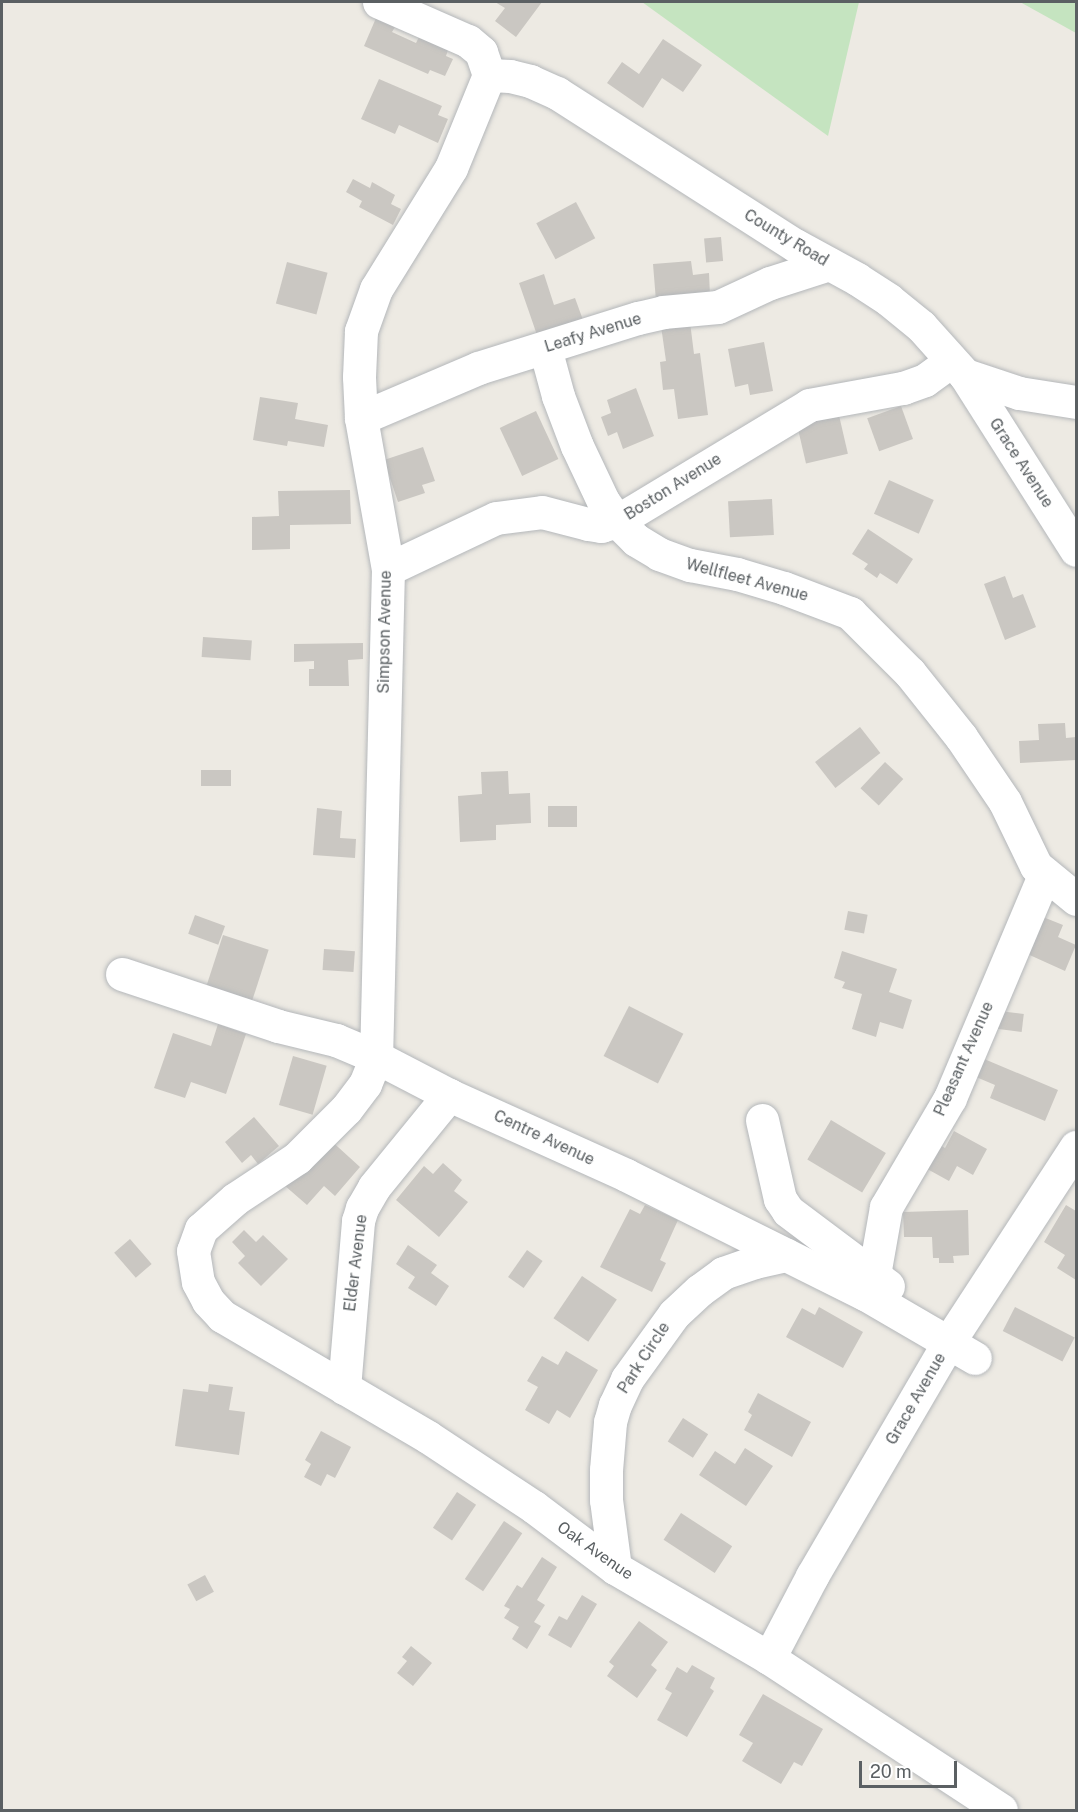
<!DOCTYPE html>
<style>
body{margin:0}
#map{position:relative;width:1078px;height:1812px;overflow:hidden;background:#edeae3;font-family:"Public Sans",sans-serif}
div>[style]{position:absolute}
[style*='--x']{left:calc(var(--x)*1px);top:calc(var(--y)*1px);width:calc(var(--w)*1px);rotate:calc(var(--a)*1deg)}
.green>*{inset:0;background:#c5e4c0}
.building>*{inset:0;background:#cac7c2;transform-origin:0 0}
.roads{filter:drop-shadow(0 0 2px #b4b7ba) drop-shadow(0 0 2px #b4b7ba)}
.minor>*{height:33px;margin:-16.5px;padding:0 16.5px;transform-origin:16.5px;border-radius:16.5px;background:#fff}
span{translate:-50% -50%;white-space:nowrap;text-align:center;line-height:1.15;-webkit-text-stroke:6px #fff;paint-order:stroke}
.street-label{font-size:16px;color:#5b6063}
.frame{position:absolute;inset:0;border:3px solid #5b6063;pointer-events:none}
.scale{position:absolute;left:859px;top:1761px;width:98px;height:27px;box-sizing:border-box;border:3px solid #5b6063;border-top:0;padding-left:8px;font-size:18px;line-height:21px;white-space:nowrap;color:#5b6063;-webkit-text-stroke:4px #fff;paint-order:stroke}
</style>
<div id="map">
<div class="green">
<i style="clip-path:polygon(642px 2px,859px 2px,828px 136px)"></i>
<i style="clip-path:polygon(1020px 2px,1076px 2px,1076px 33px)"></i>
</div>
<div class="building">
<i style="clip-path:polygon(495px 2px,542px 2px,516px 37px,495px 21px,505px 8px)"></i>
<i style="clip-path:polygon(376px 18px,395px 27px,392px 32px,416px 43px,419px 37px,448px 50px,446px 56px,453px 59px,445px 76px,430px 70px,428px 74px,364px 46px)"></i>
<i style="clip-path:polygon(663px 39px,702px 65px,683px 92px,662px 78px,643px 108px,607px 83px,622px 62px,639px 74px)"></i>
<i style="clip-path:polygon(379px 79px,442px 106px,438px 115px,448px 119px,438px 143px,399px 125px,395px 134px,361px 119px)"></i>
<i style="clip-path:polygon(353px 179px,370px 188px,372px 182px,395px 195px,391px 204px,401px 209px,393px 225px,359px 207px,362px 201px,346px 192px)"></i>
<i style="left:576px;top:202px;width:41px;height:45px;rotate:62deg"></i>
<i style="left:721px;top:237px;width:24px;height:17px;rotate:85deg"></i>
<i style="clip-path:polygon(691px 261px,693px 275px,709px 273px,710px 296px,656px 301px,653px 264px)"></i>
<i style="left:287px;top:262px;width:42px;height:43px;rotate:15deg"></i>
<i style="clip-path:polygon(544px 274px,554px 305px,575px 298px,583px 320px,537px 335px,519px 283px)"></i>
<i style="clip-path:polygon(690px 322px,694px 354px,700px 353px,708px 415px,678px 419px,674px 389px,663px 390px,660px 362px,666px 361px,661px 326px)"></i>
<i style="clip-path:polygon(764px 342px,773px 391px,750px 395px,748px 384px,735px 387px,728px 349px)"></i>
<i style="clip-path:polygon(636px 388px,654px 436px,623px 449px,617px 432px,608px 436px,601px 417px,611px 413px,607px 400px)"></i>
<i style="clip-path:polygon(260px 397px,298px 403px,295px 419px,328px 425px,324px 447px,288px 441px,287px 446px,253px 440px)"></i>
<i style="left:901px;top:406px;width:35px;height:36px;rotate:70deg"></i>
<i style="left:536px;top:411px;width:53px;height:40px;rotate:65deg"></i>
<i style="left:838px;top:411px;width:44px;height:43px;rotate:77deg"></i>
<i style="clip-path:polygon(423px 447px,435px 481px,422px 485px,425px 493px,398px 502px,384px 460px)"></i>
<i style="left:889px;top:480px;width:49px;height:37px;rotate:24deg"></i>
<i style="clip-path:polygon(350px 490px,351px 524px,290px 525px,290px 549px,252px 550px,252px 517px,279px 516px,278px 491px)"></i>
<i style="left:772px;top:499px;width:36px;height:44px;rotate:87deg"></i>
<i style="clip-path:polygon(868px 529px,913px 559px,897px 584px,880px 573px,877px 578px,864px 569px,868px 564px,852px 554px)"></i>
<i style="clip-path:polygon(1005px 576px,1013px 598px,1023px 594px,1036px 627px,1005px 640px,984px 584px)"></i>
<i style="left:203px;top:637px;width:49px;height:20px;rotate:4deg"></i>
<i style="clip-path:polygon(363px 643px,363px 659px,348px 660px,349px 686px,309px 686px,309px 669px,314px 669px,314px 661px,294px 662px,294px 644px)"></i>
<i style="clip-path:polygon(1065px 723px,1066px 738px,1076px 737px,1076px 760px,1020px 763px,1019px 741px,1039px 740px,1038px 724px)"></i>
<i style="left:860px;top:727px;width:33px;height:57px;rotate:52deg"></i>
<i style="left:885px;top:762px;width:25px;height:36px;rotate:43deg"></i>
<i style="left:231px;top:770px;width:16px;height:30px;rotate:90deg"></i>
<i style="clip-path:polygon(508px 771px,509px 794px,530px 793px,531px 823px,496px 825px,496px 840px,460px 842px,458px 796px,482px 794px,481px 772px)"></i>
<i style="left:548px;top:806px;width:29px;height:21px"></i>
<i style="clip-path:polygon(317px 808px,342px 811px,340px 838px,356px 839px,355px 858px,313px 855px)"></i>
<i style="left:848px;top:911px;width:20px;height:19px;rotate:11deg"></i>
<i style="left:195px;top:915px;width:32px;height:20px;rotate:20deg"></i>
<i style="clip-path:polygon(1038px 915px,1063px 925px,1058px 937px,1076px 945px,1065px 971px,1023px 952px)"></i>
<i style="left:223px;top:935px;width:48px;height:56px;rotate:18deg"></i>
<i style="left:324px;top:949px;width:31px;height:21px;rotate:4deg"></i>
<i style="clip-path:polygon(842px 951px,897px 969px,889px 992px,912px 1000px,903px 1029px,880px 1022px,876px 1037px,852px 1029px,862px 994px,842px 988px,845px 982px,834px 978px)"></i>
<i style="left:629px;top:1006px;width:61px;height:56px;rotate:27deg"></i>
<i style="left:999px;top:1011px;width:25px;height:18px;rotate:7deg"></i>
<i style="clip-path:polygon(218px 1024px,246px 1034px,226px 1094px,191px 1082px,185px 1098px,154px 1088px,173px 1033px,211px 1046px)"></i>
<i style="left:293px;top:1056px;width:35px;height:51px;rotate:16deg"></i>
<i style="clip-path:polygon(977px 1056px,1058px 1090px,1045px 1121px,990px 1098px,995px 1085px,969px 1074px)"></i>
<i style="clip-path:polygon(254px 1117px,279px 1146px,258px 1164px,251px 1155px,242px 1163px,225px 1142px)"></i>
<i style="left:831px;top:1120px;width:64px;height:46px;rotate:31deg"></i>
<i style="clip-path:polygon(954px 1131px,987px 1149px,973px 1175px,957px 1166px,949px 1181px,920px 1165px,934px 1141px,945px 1148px)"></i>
<i style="clip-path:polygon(327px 1137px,360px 1167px,335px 1196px,324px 1186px,307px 1205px,284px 1185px)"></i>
<i style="clip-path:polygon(443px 1163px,462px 1180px,454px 1191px,468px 1202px,439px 1237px,396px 1200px,424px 1166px,433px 1174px)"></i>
<i style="clip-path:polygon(645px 1205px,678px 1220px,660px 1260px,666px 1263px,652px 1292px,600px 1267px,630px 1209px,640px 1214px)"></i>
<i style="clip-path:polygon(1066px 1205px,1076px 1211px,1076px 1280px,1057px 1268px,1065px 1255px,1044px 1242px)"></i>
<i style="clip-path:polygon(968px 1210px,969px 1255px,953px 1256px,954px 1263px,939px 1263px,939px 1258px,933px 1258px,932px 1237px,904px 1237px,903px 1212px)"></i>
<i style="clip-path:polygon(244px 1230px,256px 1242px,263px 1235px,288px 1259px,261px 1286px,238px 1263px,245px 1256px,232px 1242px)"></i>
<i style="left:130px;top:1239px;width:33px;height:21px;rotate:49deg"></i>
<i style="clip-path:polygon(408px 1245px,437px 1265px,431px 1273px,449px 1286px,436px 1306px,408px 1288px,415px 1277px,396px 1264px)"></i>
<i style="left:527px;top:1250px;width:19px;height:33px;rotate:35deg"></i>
<i style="left:582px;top:1276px;width:42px;height:51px;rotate:34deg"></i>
<i style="clip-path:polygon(819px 1307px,863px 1332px,843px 1368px,786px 1337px,802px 1308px,815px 1315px)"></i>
<i style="left:1015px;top:1307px;width:67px;height:27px;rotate:27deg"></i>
<i style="clip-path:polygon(566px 1351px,598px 1370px,570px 1418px,557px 1410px,549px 1424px,525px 1410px,538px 1387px,527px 1381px,542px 1356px,558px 1365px)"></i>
<i style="clip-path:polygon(209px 1384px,233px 1387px,229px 1410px,245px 1412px,239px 1455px,175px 1446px,183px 1389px,208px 1392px)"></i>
<i style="clip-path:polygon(758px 1393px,811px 1422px,792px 1457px,744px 1430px,752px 1415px,748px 1412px)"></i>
<i style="left:683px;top:1418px;width:30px;height:28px;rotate:33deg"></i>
<i style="clip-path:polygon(321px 1431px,351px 1447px,335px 1478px,327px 1474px,321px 1486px,304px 1477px,311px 1464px,305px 1460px)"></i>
<i style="clip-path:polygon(745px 1448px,773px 1466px,746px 1506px,699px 1475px,715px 1451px,735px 1464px)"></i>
<i style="left:457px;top:1492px;width:23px;height:43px;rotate:34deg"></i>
<i style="left:681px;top:1513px;width:61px;height:32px;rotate:33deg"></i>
<i style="left:504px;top:1521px;width:22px;height:70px;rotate:34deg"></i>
<i style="clip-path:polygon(542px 1557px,557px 1567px,537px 1600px,545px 1605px,534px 1622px,541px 1626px,527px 1649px,512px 1639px,519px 1627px,504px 1618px,510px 1609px,504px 1606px,517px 1585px,522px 1588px)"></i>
<i style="left:205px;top:1575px;width:19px;height:20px;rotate:62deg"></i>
<i style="clip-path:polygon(582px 1595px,597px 1604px,571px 1648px,548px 1635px,559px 1616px,567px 1620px)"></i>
<i style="clip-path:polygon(639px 1621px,668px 1642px,651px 1665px,657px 1670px,637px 1698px,607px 1676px,614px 1666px,609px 1662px)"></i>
<i style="clip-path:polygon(411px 1646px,432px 1663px,413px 1686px,397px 1673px,407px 1661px,402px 1657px)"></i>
<i style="clip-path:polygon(692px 1665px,715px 1678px,710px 1688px,714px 1691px,687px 1737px,657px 1720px,672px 1693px,665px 1689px,677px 1667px,687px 1673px)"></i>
<i style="clip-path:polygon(763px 1694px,823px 1729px,802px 1766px,794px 1762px,781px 1784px,742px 1761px,753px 1743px,739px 1735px)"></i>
</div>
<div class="roads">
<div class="minor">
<i style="--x:379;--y:2;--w:97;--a:23.7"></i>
<i style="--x:468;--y:41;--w:17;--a:40"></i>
<i style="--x:481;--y:52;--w:24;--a:71"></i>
<i style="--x:489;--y:75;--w:100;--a:112.2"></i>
<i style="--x:451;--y:168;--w:142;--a:121.8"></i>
<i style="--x:376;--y:289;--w:45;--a:109.7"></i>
<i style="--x:361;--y:331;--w:46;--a:92.5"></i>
<i style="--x:359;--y:377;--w:41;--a:87.2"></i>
<i style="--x:361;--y:418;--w:153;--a:79.9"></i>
<i style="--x:388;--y:569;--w:488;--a:91.4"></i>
<i style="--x:376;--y:1057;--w:29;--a:112"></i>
<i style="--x:365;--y:1084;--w:31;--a:127"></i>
<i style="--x:346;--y:1109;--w:69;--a:135"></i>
<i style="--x:297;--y:1158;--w:74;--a:146.5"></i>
<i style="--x:235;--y:1199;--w:45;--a:138.6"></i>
<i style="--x:201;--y:1229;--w:23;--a:110"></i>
<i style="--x:193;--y:1251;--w:31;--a:81"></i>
<i style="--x:198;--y:1282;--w:21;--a:62"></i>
<i style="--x:208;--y:1301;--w:21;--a:47"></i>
<i style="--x:222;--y:1316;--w:239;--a:30.4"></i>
<i style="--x:428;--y:1437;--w:127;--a:33.4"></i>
<i style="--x:534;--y:1507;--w:101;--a:37"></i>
<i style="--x:615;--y:1568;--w:178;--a:30.3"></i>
<i style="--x:769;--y:1658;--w:277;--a:33.2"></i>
<i style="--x:489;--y:75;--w:21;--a:3"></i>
<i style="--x:510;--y:76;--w:21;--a:14"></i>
<i style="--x:530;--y:81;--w:30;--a:24"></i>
<i style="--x:557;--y:93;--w:282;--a:32.6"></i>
<i style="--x:795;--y:245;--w:71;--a:28.7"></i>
<i style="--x:857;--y:279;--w:38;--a:33"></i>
<i style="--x:889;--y:300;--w:41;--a:39.1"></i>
<i style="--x:921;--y:326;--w:66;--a:48.1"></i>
<i style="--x:965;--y:375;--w:57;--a:18.4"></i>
<i style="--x:1019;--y:393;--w:58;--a:9"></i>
<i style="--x:545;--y:348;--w:50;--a:74.8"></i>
<i style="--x:558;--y:396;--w:53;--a:69.2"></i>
<i style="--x:577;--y:446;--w:61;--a:64.7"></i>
<i style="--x:603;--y:501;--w:24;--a:55"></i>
<i style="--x:617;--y:521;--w:27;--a:45"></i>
<i style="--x:636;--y:540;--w:27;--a:31"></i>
<i style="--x:659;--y:554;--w:33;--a:20"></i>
<i style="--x:690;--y:565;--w:48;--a:10.8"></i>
<i style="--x:737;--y:574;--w:49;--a:16.6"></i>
<i style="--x:784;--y:588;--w:71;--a:20.7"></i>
<i style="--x:850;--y:613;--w:85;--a:45"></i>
<i style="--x:910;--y:673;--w:82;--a:51.4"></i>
<i style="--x:961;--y:737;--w:78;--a:55.9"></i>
<i style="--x:1005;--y:802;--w:71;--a:64.2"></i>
<i style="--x:1036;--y:866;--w:52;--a:39.5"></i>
<i style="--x:965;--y:375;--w:207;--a:57.6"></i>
<i style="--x:361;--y:418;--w:127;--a:-23.1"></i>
<i style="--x:478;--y:368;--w:168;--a:-17.4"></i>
<i style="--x:638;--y:318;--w:26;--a:-13"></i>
<i style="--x:663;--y:312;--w:55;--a:-5.2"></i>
<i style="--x:718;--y:307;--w:57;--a:-24.8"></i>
<i style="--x:770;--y:283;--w:62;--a:-17.9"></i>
<i style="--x:388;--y:569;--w:119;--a:-25.3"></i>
<i style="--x:496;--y:518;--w:46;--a:-7.4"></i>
<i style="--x:542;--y:512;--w:48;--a:14.6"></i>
<i style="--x:588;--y:524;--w:13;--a:9"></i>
<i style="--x:601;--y:526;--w:17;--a:-17"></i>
<i style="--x:617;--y:521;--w:224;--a:-31.1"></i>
<i style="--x:809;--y:405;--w:96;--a:-10.3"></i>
<i style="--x:903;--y:388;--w:23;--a:-20"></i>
<i style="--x:925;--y:380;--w:32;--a:-36"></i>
<i style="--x:122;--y:974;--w:164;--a:18.4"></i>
<i style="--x:278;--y:1026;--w:60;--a:13.6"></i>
<i style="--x:336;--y:1040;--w:43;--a:23"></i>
<i style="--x:376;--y:1057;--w:82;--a:27.5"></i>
<i style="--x:449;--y:1095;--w:194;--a:24.3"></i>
<i style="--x:626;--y:1175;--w:267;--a:26.5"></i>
<i style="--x:865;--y:1294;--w:127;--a:30.2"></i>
<i style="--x:762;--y:1120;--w:81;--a:77.2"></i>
<i style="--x:780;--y:1199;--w:14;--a:56"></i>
<i style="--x:788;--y:1211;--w:125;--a:36.9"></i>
<i style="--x:874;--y:1275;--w:69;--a:-80"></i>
<i style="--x:886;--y:1207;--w:126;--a:-59.6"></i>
<i style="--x:950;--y:1098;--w:242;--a:-67.1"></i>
<i style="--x:344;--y:1388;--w:168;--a:-85.2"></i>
<i style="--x:358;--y:1221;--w:14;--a:-73"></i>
<i style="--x:362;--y:1208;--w:24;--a:-60"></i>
<i style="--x:374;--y:1187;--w:119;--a:-50.8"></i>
<i style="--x:615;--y:1568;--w:69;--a:-97.5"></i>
<i style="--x:606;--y:1500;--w:30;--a:-90"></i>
<i style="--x:606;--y:1470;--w:48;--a:-85.2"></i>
<i style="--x:610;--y:1422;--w:18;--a:-74"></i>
<i style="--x:615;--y:1405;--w:29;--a:-65"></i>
<i style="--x:627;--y:1379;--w:80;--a:-54.1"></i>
<i style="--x:674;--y:1314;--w:35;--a:-43"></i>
<i style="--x:700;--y:1290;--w:29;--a:-36"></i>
<i style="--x:723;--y:1273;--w:34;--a:-19"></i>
<i style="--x:755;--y:1262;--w:32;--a:-13"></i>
<i style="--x:769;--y:1658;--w:93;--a:-62.3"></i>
<i style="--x:812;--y:1576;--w:270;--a:-59.7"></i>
<i style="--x:948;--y:1343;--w:234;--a:-56.9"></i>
</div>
</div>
<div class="street-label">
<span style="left:786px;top:238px;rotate:31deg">County Road</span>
<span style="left:593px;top:333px;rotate:-17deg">Leafy Avenue</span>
<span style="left:1021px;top:463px;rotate:57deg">Grace Avenue</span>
<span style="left:673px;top:487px;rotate:-32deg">Boston Avenue</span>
<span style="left:747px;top:580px;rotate:15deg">Wellfleet Avenue</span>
<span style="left:385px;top:632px;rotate:-89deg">Simpson Avenue</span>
<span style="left:964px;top:1059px;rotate:-66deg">Pleasant Avenue</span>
<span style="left:544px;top:1138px;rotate:25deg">Centre Avenue</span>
<span style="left:356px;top:1263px;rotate:-83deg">Elder Avenue</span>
<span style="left:644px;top:1358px;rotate:-57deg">Park Circle</span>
<span style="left:916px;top:1399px;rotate:-60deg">Grace Avenue</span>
<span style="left:595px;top:1551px;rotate:35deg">Oak Avenue</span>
</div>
<div class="frame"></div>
<div class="scale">20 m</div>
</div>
